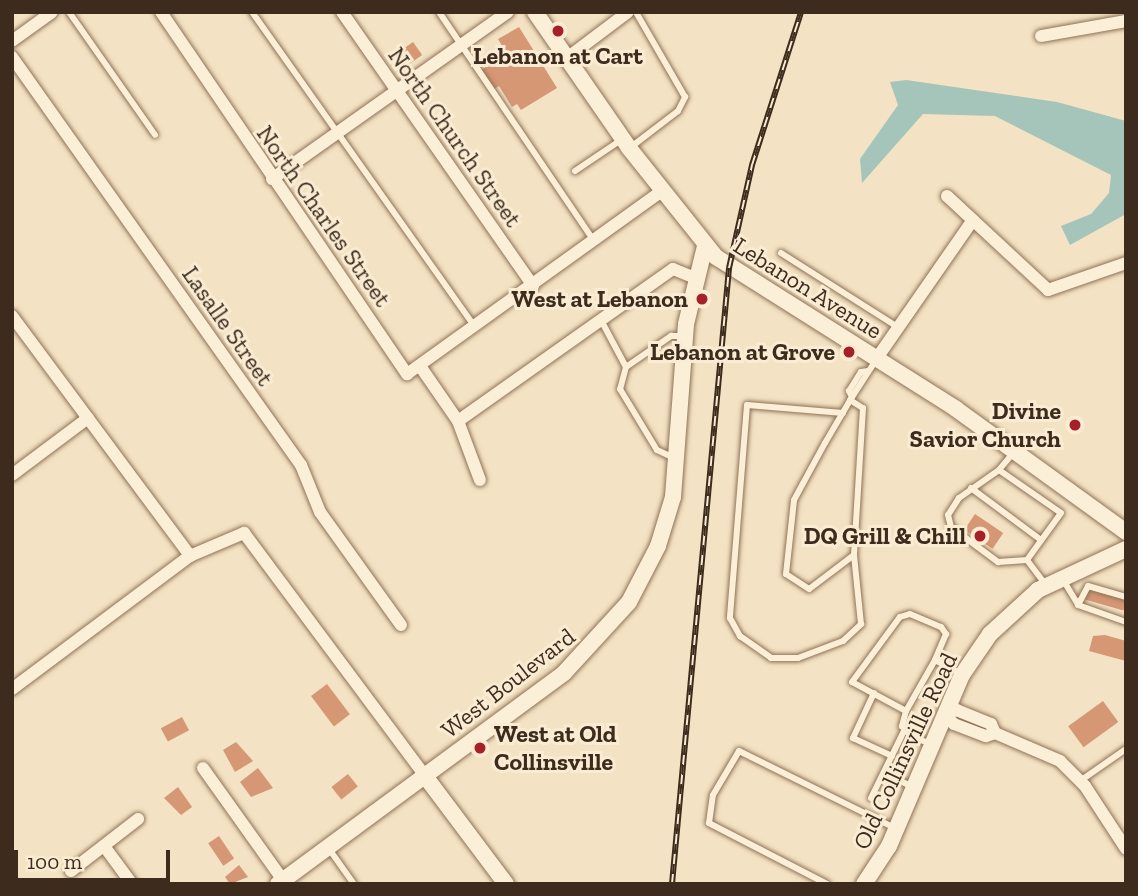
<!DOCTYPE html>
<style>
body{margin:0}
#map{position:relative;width:1138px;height:896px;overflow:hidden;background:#f3e2c3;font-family:"Zilla Slab",serif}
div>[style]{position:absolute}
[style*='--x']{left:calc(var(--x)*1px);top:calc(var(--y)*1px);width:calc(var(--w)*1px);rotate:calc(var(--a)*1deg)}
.water>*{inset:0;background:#a5c5ba}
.building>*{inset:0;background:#d59774;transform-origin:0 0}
.roads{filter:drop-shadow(0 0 2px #8f7257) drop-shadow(0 0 2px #8f7257)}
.lane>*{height:6px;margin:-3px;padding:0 3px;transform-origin:3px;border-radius:3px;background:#fcefd7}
.street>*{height:12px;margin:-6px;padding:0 6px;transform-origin:6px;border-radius:6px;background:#fcefd7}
.secondary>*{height:16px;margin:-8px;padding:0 8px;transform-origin:8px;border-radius:8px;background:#fcefd7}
.rail>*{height:6px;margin-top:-3px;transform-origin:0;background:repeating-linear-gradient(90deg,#f9ecd3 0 10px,#3d2b1d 0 20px);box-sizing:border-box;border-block:2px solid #3d2b1d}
.dots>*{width:19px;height:19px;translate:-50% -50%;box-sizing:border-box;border:4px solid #f9ecd3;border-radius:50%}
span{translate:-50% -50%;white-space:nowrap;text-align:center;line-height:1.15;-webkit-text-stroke:6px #f9ecd3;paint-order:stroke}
.poi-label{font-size:24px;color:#3d2b1d;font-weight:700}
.right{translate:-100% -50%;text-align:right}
.left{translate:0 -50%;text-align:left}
.street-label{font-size:24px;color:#3d2b1d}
.frame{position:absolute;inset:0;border:14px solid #3d2b1d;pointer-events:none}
.scale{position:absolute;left:14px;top:850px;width:156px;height:32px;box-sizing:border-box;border:4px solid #3d2b1d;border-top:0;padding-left:9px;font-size:21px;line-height:24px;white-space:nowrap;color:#3d2b1d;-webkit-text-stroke:5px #f9ecd3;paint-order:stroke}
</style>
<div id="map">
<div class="water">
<i style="clip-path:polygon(906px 80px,1057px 102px,1126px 121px,1126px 214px,1070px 245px,1061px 226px,1091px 214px,1109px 193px,1111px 175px,995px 116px,923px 114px,862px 183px,860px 159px,898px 105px,890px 82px)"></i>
</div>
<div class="building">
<i style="clip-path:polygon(519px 27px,557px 88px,521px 110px,517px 104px,512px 107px,499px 86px,493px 90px,481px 70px,507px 54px,498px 39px)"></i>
<i style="left:413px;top:42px;width:16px;height:19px;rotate:55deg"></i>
<i style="left:975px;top:514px;width:34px;height:19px;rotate:34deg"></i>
<i style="left:1088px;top:589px;width:40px;height:11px;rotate:16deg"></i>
<i style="clip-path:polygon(1105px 635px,1126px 641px,1126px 661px,1089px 651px,1093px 636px)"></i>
<i style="left:327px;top:684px;width:38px;height:20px;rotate:53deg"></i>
<i style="left:1103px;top:701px;width:26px;height:43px;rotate:54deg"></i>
<i style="left:182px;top:717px;width:15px;height:24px;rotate:62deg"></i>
<i style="clip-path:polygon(236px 742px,253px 761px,235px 772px,223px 750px)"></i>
<i style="clip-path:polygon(258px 768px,273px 788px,251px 797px,240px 782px)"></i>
<i style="left:348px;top:774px;width:16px;height:21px;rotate:52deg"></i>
<i style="clip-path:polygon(178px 787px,192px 807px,181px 815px,164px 798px)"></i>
<i style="left:219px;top:836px;width:27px;height:13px;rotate:56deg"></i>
<i style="clip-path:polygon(239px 865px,248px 877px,230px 884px,225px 877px)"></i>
</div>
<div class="roads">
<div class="lane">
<i style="--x:69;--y:12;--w:150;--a:55"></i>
<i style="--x:252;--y:12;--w:384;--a:54.7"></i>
<i style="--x:439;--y:12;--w:277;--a:55.9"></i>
<i style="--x:631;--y:147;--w:59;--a:-37.5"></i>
<i style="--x:678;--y:111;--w:16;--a:-63"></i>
<i style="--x:685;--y:97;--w:98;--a:-120"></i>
<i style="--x:575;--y:171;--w:55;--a:-34"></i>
<i style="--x:781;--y:253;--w:140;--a:32.4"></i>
<i style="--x:602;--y:322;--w:51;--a:61.9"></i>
<i style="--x:626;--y:367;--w:55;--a:-34.6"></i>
<i style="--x:671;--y:336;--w:14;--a:0"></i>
<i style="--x:626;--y:367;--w:23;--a:105"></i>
<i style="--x:620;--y:389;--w:71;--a:58.8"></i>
<i style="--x:657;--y:450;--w:19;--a:25"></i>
<i style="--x:852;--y:397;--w:7;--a:-117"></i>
<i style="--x:849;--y:391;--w:22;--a:-58"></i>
<i style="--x:861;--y:372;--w:7;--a:-8"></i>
<i style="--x:850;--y:400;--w:15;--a:32"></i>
<i style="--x:863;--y:408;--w:147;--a:93.5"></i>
<i style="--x:854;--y:555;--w:56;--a:142.9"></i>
<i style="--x:809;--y:589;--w:27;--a:-147"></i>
<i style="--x:786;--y:574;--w:74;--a:-83.8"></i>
<i style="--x:794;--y:500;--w:65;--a:-61.5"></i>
<i style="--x:825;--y:443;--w:53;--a:-59.6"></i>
<i style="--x:852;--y:397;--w:44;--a:-57"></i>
<i style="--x:843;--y:413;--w:96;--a:-175.2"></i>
<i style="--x:747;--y:405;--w:214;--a:94.6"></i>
<i style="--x:730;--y:618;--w:21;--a:61"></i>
<i style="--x:740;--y:636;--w:38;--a:35"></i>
<i style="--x:771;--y:658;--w:27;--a:0"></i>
<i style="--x:798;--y:658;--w:48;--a:-20.7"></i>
<i style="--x:843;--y:641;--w:25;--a:-43"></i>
<i style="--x:861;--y:624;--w:69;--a:-95.8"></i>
<i style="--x:1014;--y:452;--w:23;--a:130"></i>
<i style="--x:999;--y:470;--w:75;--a:34.7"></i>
<i style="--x:1061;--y:513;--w:58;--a:125.9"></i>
<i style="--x:1027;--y:560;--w:31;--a:53"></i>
<i style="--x:999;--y:470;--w:49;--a:145"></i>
<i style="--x:959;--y:498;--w:20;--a:123"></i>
<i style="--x:948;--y:515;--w:12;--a:76"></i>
<i style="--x:951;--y:527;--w:59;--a:36.7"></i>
<i style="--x:998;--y:562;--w:29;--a:-4"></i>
<i style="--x:971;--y:488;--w:87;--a:36.6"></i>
<i style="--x:1062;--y:578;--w:31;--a:59"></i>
<i style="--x:1078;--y:605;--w:51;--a:19.5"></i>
<i style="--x:1078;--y:605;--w:21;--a:-62"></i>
<i style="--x:1088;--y:586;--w:40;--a:16"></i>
<i style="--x:935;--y:660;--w:59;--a:119.6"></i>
<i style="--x:906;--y:711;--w:61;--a:-151.8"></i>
<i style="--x:852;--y:682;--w:81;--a:-53.6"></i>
<i style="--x:900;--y:617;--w:10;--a:-17"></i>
<i style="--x:910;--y:614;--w:34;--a:23"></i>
<i style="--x:941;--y:627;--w:9;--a:54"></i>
<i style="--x:946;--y:634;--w:28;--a:113"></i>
<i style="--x:935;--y:660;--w:30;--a:28"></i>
<i style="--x:874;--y:693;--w:50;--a:115"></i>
<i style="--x:853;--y:738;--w:43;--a:24.8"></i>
<i style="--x:906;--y:711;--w:16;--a:105"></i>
<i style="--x:902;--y:726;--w:13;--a:48"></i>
<i style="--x:911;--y:736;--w:22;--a:22"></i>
<i style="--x:884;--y:773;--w:32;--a:26"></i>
<i style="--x:1080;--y:781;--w:56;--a:-34.8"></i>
<i style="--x:871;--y:798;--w:77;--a:-63.8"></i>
<i style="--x:329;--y:849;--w:43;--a:54.5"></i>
<i style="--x:827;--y:884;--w:133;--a:-152.7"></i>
<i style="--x:709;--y:823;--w:28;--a:-82"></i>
<i style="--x:713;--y:795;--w:51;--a:-59.4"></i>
<i style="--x:739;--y:751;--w:174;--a:26.3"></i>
</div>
<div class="street">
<i style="--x:161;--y:12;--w:438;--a:55.8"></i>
<i style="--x:407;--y:374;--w:314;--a:-35.7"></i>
<i style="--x:342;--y:12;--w:334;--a:55.1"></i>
<i style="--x:1041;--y:36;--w:86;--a:-10"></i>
<i style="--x:12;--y:41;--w:49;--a:-35.9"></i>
<i style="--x:12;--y:57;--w:500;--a:54.7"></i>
<i style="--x:301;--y:465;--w:51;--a:68"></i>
<i style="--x:320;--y:512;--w:139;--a:54.4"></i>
<i style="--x:567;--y:58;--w:76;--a:-37"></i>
<i style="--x:272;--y:179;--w:289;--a:-35.3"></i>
<i style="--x:947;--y:196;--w:138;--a:42.9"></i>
<i style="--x:1048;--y:290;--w:83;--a:-19.1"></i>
<i style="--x:12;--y:316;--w:299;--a:53.4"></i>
<i style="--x:877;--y:358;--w:168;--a:-55.2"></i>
<i style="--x:420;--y:366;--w:67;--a:55.4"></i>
<i style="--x:458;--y:421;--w:63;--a:69.6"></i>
<i style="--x:458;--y:421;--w:263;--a:-35.3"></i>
<i style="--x:673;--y:269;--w:24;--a:22"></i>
<i style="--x:12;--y:475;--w:95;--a:-36.9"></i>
<i style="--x:12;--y:689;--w:222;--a:-36.8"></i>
<i style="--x:190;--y:556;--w:59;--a:-23.1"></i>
<i style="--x:244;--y:533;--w:303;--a:53.3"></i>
<i style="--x:995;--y:733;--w:10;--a:-114"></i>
<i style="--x:991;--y:724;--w:37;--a:-158"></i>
<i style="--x:957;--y:710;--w:14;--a:163"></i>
<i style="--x:944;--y:714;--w:14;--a:45"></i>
<i style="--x:954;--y:724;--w:34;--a:21"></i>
<i style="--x:986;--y:736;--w:9;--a:-18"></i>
<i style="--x:995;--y:733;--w:71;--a:23.3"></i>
<i style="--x:1060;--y:761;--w:35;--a:45"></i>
<i style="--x:1085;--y:786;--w:75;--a:56.9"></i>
<i style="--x:203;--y:768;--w:138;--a:54.5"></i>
<i style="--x:104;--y:846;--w:47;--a:53.6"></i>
<i style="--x:71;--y:871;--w:85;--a:-37.8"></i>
</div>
<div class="secondary">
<i style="--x:535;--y:12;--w:165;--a:55.3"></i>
<i style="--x:629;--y:148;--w:139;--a:51.4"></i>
<i style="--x:716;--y:257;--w:284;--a:32.3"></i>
<i style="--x:956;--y:409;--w:210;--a:35.9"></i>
<i style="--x:425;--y:776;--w:135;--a:53.1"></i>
<i style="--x:278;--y:884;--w:355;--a:-36.4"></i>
<i style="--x:564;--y:673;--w:96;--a:-47.5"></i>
<i style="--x:629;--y:602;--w:63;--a:-62.6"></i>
<i style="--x:658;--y:546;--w:51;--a:-73"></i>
<i style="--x:673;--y:497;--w:173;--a:-85.7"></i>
<i style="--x:686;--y:324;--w:80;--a:-76.3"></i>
<i style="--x:864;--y:884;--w:45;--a:-56.7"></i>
<i style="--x:889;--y:846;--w:186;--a:-66.9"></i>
<i style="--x:962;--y:675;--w:50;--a:-55.7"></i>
<i style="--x:990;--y:634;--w:65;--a:-42.5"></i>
<i style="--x:1038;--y:590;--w:97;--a:-25"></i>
</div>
</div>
<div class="rail">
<i style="--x:672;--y:884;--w:619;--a:-84.71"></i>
<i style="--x:729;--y:268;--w:106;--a:-77.4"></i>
<i style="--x:752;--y:165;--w:161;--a:-72.2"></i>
</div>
<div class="dots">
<i style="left:558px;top:31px;background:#a52029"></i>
<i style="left:702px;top:299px;background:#a52029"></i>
<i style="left:849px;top:352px;background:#a52029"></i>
<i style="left:1075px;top:425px;background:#a52029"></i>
<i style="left:980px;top:536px;background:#a52029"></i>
<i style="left:480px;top:748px;background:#a52029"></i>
</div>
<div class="poi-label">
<span style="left:558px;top:56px">Lebanon at Cart</span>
<span class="right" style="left:688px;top:299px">West at Lebanon</span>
<span class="right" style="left:835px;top:352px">Lebanon at Grove</span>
<span class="right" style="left:1061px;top:425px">Divine<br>Savior Church</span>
<span class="right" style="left:966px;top:536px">DQ Grill &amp; Chill</span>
<span class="left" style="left:494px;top:748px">West at Old<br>Collinsville</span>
</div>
<div class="street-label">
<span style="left:455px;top:137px;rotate:55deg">North Church Street</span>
<span style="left:324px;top:216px;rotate:55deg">North Charles Street</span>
<span style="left:808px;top:288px;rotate:32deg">Lebanon Avenue</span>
<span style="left:228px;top:326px;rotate:55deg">Lasalle Street</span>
<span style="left:508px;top:683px;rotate:-38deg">West Boulevard</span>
<span style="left:905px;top:751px;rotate:-65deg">Old Collinsville Road</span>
</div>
<div class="frame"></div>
<div class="scale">100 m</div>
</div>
